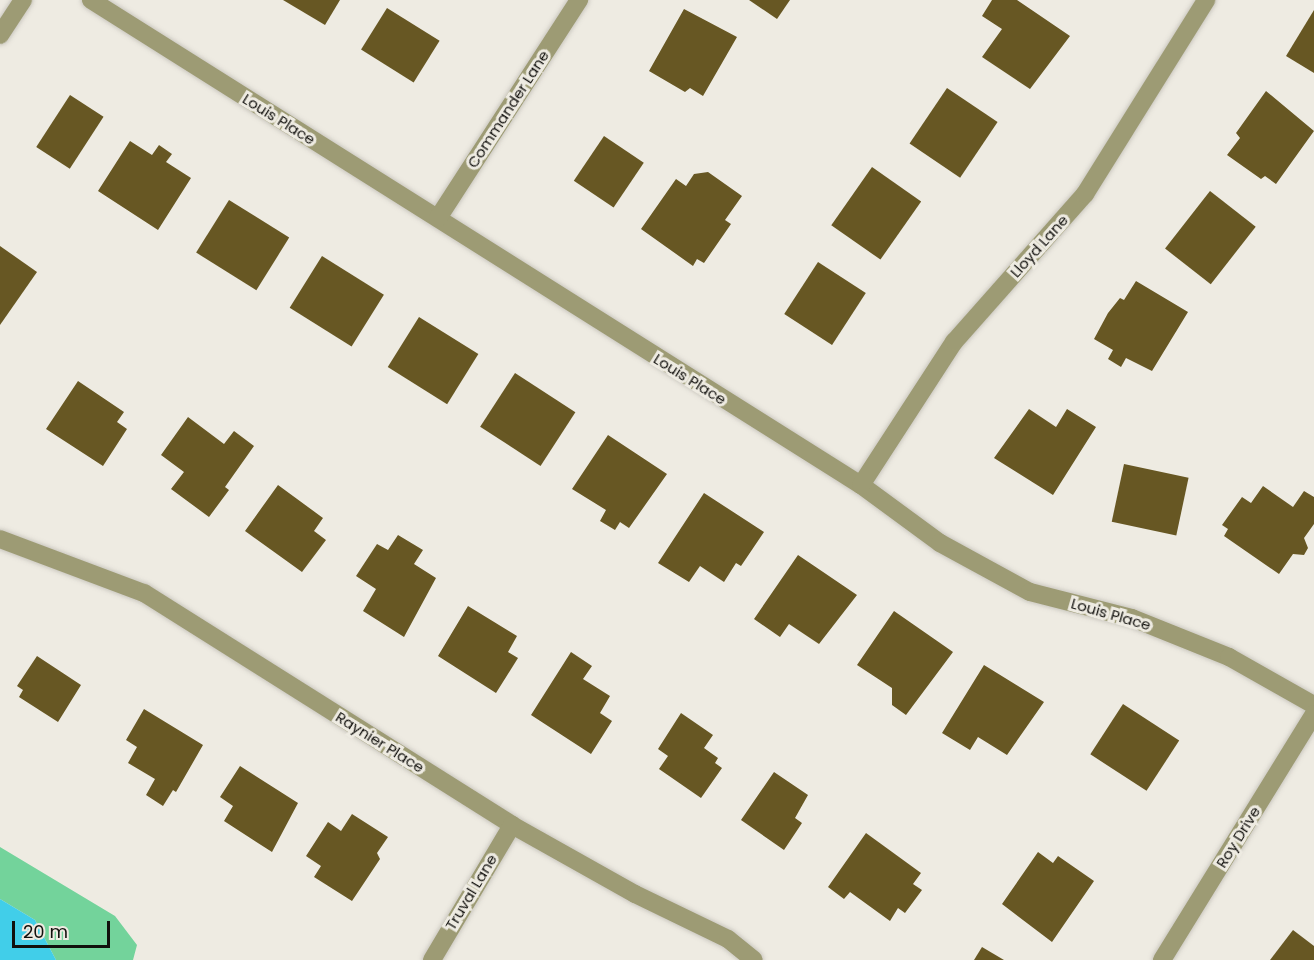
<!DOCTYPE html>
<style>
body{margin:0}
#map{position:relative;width:1314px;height:960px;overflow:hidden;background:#eeebe2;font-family:Poppins,sans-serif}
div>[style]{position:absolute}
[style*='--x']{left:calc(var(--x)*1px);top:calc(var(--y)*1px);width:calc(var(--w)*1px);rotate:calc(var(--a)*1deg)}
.forest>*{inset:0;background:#73d39b}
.water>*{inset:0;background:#41cee9}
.building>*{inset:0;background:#675723;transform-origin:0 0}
.roads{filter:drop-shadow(0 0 2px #cbc8c0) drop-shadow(0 0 2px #cbc8c0)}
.street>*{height:18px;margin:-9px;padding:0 9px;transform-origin:9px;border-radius:9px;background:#9d9b74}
span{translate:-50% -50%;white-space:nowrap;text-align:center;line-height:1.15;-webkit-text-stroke:6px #eeebe2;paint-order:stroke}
.street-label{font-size:15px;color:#11100d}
.scale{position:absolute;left:12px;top:921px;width:98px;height:27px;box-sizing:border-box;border:3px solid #11100d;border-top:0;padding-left:8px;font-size:18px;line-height:21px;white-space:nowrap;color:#11100d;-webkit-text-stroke:4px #eeebe2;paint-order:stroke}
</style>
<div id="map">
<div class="forest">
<i style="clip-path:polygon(0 847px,115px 916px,137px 945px,133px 960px,56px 960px,35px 920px,0 899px)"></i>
</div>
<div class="water">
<i style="clip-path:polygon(0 899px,35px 920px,56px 960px,0 960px)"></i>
</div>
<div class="building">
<i style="clip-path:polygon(283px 0,340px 0,325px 25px)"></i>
<i style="clip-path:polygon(749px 0,790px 0,777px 19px)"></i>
<i style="clip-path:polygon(992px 0,1017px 0,1070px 36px,1030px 89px,982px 57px,1002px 29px,982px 16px)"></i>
<i style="left:387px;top:8px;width:62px;height:49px;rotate:32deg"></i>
<i style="clip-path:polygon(684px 9px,737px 37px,703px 96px,690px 88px,685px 92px,649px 71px)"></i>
<i style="clip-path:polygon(1314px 10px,1314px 73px,1286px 56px)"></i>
<i style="left:947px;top:88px;width:61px;height:67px;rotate:34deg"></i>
<i style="clip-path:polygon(1266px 91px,1314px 131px,1276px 184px,1265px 176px,1261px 179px,1227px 155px,1240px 138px,1236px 133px)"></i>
<i style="left:70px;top:95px;width:40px;height:62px;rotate:33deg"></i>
<i style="left:604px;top:136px;width:48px;height:54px;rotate:34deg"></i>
<i style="clip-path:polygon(130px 141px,152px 155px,159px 145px,172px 154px,166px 162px,191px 178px,158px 230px,98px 191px)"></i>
<i style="left:872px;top:167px;width:60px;height:71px;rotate:35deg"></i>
<i style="clip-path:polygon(708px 172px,742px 196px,725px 220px,731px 224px,704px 263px,697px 259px,693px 266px,641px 229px,676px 179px,686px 186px,694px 174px)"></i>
<i style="left:1210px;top:191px;width:58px;height:73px;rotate:38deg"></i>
<i style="left:229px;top:200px;width:71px;height:62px;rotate:32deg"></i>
<i style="clip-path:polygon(0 246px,37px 272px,0 325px)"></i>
<i style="left:322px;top:256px;width:73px;height:61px;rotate:32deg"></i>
<i style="left:818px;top:262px;width:57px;height:62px;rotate:33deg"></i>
<i style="clip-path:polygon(1136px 281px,1188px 312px,1152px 371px,1126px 358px,1121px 367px,1108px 359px,1113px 350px,1094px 339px,1108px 313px,1120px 298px,1124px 300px)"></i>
<i style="left:419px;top:317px;width:70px;height:59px;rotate:32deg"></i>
<i style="left:515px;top:373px;width:72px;height:64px;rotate:33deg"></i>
<i style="clip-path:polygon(78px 381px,124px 412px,117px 422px,127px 429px,103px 466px,46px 429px)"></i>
<i style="clip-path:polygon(1029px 409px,1056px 427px,1067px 409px,1096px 427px,1053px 495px,994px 458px)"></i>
<i style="clip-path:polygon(188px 417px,224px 444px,234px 431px,254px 446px,225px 487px,229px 490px,209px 517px,171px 489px,184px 472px,161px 455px)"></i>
<i style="clip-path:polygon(608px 435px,667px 474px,629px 528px,620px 522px,615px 530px,600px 521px,606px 510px,572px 489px)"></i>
<i style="left:1124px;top:464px;width:66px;height:59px;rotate:12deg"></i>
<i style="clip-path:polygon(278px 485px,323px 518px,314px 531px,326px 540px,302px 572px,245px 531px)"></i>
<i style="clip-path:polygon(1263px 486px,1293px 507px,1304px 491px,1314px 497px,1314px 524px,1304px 538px,1308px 548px,1304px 555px,1293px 554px,1279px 574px,1224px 536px,1228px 529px,1222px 525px,1242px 497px,1251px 503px)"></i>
<i style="clip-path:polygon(704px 493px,764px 532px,741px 566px,736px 563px,724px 582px,700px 566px,689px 582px,658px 563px)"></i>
<i style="clip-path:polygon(398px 535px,423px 550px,414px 564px,436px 578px,404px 637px,363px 611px,376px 589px,356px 576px,377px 544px,388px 550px)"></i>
<i style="clip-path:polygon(798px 555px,857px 595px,819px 644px,789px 624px,780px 637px,754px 619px)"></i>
<i style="clip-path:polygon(468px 606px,517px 636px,508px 652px,518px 658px,496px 693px,438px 656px)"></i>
<i style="clip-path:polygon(894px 611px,953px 652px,906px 715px,892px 705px,892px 688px,857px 665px)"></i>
<i style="clip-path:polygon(571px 652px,592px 666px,583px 679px,610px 696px,600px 713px,612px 721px,591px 754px,531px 715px)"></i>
<i style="clip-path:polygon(37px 656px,81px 685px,58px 722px,19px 697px,23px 690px,17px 686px)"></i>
<i style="clip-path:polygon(984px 665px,1044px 702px,1007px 755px,978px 737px,970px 750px,942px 733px)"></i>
<i style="left:1123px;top:704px;width:67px;height:60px;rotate:33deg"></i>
<i style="clip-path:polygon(144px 709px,203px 745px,176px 792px,173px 790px,163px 806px,146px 795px,155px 779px,128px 763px,137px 747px,126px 740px)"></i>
<i style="clip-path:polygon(681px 713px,713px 735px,704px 748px,718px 758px,715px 763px,722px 768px,701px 798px,659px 769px,668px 756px,658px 749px)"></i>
<i style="clip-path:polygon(240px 766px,298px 803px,272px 852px,224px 821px,233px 806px,220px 797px)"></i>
<i style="clip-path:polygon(774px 772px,808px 795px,795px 818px,802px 823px,784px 850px,741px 820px)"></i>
<i style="clip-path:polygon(352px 814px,388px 837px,377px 853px,380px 859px,352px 901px,314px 877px,321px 866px,306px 856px,328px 822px,341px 831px)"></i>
<i style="clip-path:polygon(866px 833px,921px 873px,913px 884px,922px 890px,905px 913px,898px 908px,890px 921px,850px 892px,844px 899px,828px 887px)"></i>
<i style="clip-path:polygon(1038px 852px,1053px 863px,1058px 856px,1094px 881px,1052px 942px,1002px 904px)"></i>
<i style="clip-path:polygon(1293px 930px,1314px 946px,1314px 960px,1270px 960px)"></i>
<i style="clip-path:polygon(982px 947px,1004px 960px,974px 960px)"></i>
</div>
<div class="roads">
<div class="street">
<i style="--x:91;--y:0;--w:910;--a:32.21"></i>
<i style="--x:861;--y:485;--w:98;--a:36.3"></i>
<i style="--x:940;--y:543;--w:102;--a:28.6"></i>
<i style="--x:1030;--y:592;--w:105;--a:14.3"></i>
<i style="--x:1132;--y:618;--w:105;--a:21.9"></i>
<i style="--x:1229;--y:657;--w:98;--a:29.5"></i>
<i style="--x:0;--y:35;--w:42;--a:-56.7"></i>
<i style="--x:438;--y:218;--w:260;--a:-57.1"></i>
<i style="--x:861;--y:485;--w:171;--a:-57"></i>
<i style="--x:954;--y:342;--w:198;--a:-48.5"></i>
<i style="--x:1085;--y:194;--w:229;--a:-58"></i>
<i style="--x:0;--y:539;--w:154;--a:20.6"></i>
<i style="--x:144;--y:593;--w:435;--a:32.2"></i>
<i style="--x:512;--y:825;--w:141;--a:29.3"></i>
<i style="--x:635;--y:894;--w:103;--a:25.8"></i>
<i style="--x:728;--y:939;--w:33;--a:39"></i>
<i style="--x:432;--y:960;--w:157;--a:-59.3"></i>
<i style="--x:1162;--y:960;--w:289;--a:-58.3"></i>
</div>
</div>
<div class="street-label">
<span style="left:508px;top:109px;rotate:-57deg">Commander Lane</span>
<span style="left:279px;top:119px;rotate:32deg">Louis Place</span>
<span style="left:1039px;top:246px;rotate:-48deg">Lloyd Lane</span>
<span style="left:690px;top:379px;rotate:32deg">Louis Place</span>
<span style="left:1111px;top:614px;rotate:16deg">Louis Place</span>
<span style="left:380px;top:742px;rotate:32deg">Raynier Place</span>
<span style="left:1238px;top:837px;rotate:-58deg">Roy Drive</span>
<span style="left:471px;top:892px;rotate:-59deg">Truval Lane</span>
</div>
<div class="scale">20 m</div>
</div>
